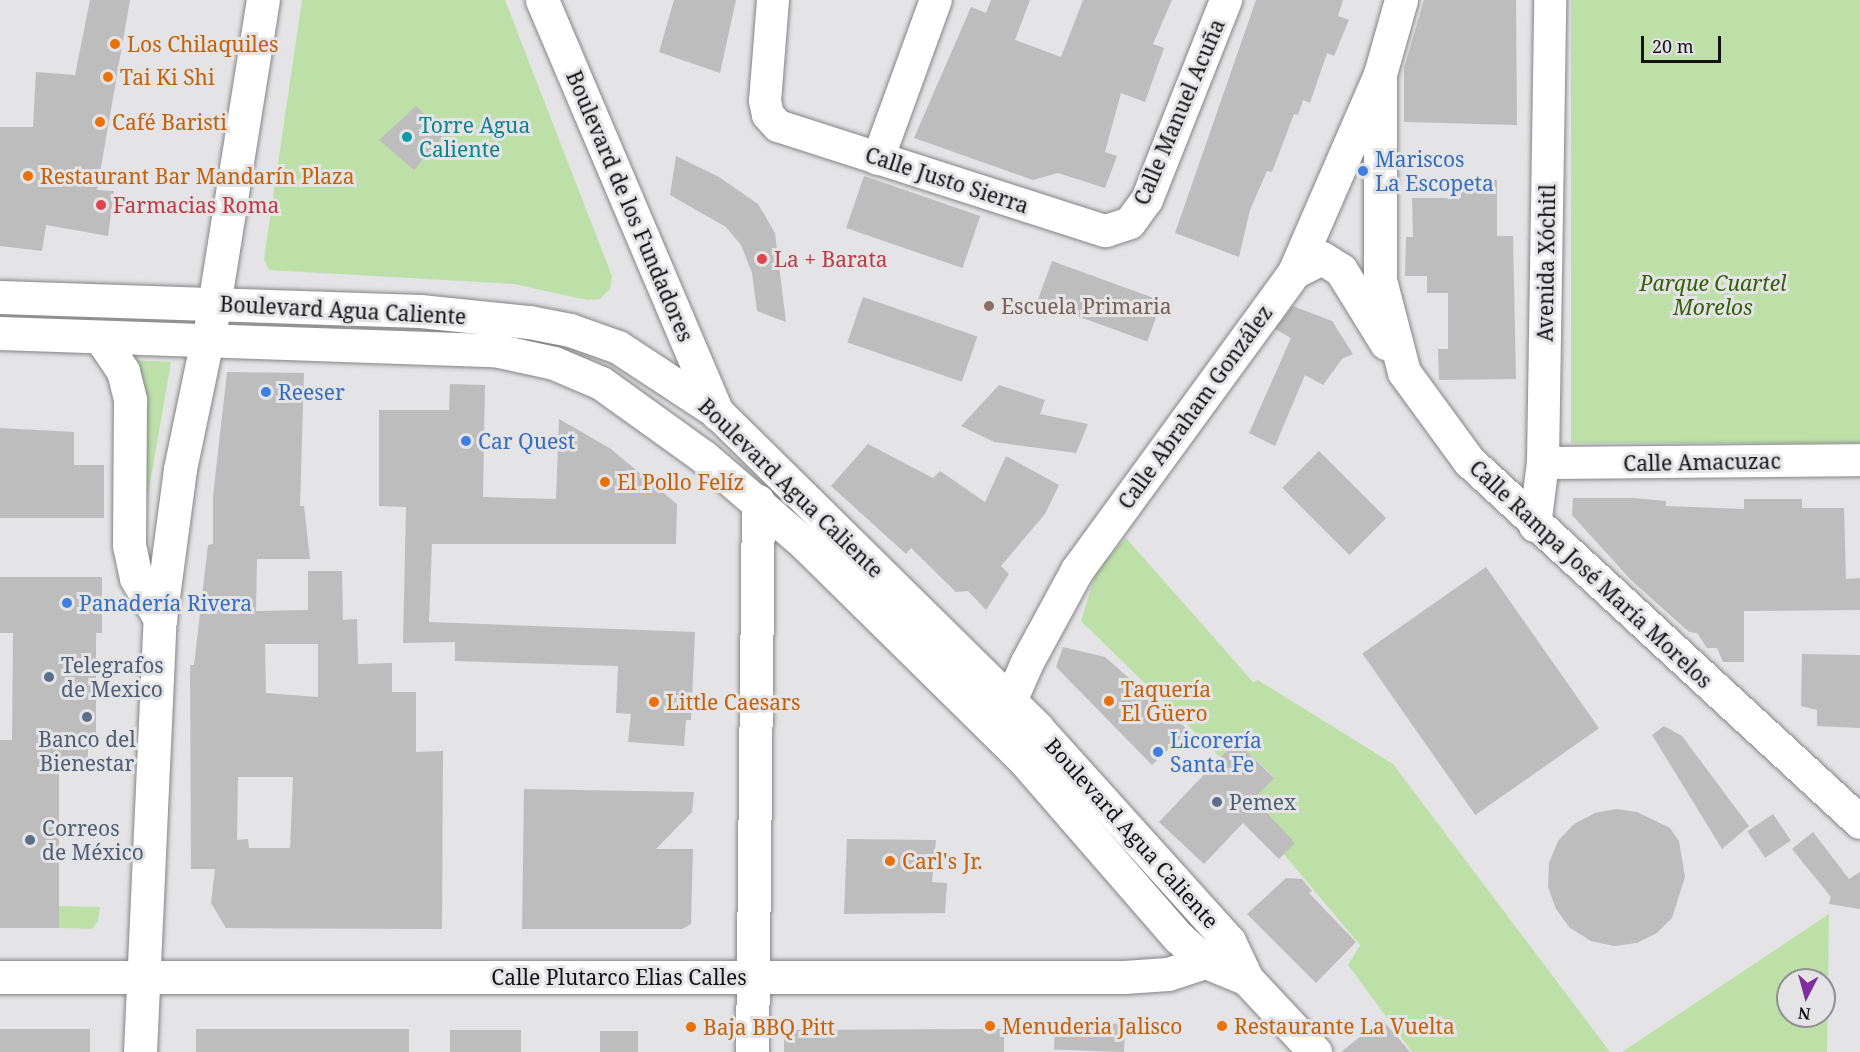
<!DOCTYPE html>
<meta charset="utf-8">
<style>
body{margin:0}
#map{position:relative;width:1860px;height:1052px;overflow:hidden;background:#e4e4e6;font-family:"Noto Serif",serif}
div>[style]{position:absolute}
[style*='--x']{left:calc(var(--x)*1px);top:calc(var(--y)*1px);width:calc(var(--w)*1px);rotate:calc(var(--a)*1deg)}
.green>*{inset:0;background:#bde0a9;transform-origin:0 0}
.building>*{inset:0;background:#bdbdbe;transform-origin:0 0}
.roads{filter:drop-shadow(0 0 2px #858586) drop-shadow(0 0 2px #858586)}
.minor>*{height:32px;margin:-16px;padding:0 16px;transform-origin:16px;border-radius:16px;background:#fff}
.tertiary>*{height:33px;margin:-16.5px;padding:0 16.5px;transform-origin:16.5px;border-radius:16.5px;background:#fff}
.secondary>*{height:33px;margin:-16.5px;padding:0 16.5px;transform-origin:16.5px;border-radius:16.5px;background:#fff}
.primary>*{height:33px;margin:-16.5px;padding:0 16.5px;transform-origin:16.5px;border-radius:16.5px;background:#fff}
.dots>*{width:16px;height:16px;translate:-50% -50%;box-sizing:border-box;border:3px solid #e4e4e6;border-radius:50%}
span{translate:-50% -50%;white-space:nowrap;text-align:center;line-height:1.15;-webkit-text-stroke:6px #e4e4e6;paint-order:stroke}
.food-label{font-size:21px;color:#c56008}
.left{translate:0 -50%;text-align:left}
.street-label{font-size:21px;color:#131313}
.culture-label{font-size:21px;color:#0d838f}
.shop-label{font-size:21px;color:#366cbe}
.health-label{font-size:21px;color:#be3a42}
.park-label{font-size:21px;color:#335f09;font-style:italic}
.education-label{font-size:21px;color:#785e54}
.service-label{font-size:21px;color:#4e5e75}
.north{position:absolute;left:1776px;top:968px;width:60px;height:60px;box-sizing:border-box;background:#e4e4e6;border:2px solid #909092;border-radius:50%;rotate:186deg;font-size:16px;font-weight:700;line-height:24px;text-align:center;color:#131313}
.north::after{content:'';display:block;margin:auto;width:21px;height:27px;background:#802e9e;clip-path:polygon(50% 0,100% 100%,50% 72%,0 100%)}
.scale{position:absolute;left:1641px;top:36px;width:80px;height:27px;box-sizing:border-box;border:3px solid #131313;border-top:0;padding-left:8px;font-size:18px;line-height:21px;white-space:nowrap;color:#131313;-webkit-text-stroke:4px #e4e4e6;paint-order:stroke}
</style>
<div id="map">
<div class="green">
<i style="clip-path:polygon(302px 0,505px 0,612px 276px,610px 289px,600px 299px,587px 300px,514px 284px,269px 270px,264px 259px)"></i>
<i style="left:1571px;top:0;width:289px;height:443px"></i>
<i style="clip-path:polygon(130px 360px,171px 362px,140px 541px)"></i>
<i style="clip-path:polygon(1126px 538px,1253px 682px,1258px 680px,1393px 764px,1610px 1052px,1412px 1052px,1348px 965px,1360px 945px,1256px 821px,1260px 805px,1254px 799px,1274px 777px,1236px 741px,1220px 757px,1081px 621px,1096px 572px)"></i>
<i style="clip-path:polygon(59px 906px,100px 907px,98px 921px,92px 929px,59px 928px)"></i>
<i style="clip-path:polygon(evenodd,1829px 914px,1827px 1052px,1622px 1052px,1829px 914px,1788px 980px,1824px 980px,1824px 1016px,1788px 1016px,1788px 980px)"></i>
</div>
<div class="building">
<i style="clip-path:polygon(90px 0,130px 0,97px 190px,114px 191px,108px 236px,46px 225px,42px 251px,0 246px,0 127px,33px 127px,36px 72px,75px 75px)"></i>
<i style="clip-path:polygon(674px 0,736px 0,720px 73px,659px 52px)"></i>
<i style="clip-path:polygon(991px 0,1030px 0,1015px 40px,1061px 57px,1083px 0,1172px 0,1153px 44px,1164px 48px,1145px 102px,1121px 93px,1105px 152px,1117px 156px,1105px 188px,1058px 173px,1033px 180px,914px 138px,971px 7px,986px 13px)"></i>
<i style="clip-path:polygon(1256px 0,1343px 0,1338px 16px,1349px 20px,1334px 56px,1327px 53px,1310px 103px,1303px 100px,1298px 115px,1294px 114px,1272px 172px,1267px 171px,1250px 210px,1239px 257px,1175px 233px)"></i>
<i style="clip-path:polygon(1424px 0,1516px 0,1517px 125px,1404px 122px,1404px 68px)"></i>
<i style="clip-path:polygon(416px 106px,445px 134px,414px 170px,379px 140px)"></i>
<i style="clip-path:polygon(676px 156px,719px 177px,758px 204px,775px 233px,786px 322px,757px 311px,752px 273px,741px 245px,726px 227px,670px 195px)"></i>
<i style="left:864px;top:176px;width:123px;height:55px;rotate:19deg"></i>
<i style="clip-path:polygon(1461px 180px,1497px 180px,1497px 236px,1513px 236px,1516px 379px,1439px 380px,1438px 349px,1448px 349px,1448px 293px,1427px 293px,1427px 276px,1405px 276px,1406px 237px,1413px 237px,1412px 198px,1461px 198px)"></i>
<i style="left:1052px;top:261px;width:117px;height:43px;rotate:20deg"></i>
<i style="left:863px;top:297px;width:121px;height:48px;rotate:19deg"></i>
<i style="clip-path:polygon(1293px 306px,1332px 321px,1353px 354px,1342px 359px,1323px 385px,1305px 375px,1275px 446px,1249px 433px,1291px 338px,1275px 329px)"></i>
<i style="clip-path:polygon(evenodd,227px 372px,304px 373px,300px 506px,304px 506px,310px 559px,257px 559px,256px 611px,308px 610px,308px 571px,342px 571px,343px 620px,357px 619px,358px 664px,392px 663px,392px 692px,416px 692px,416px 752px,443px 751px,442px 929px,226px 928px,211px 903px,215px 869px,191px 869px,190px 665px,194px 665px,208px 545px,213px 544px,213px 496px,227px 372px,265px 644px,318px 644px,318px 697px,266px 693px,265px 644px,227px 372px,238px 777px,293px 777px,290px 848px,249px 848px,248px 839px,237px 840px,238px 777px)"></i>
<i style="clip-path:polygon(450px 384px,485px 385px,483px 497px,556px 499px,559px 419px,611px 449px,677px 504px,676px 544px,432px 544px,429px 622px,695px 632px,691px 720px,686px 720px,684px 746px,628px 742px,631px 714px,616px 713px,618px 666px,455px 661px,455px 642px,403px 643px,406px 507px,379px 506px,379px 410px,449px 410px)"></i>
<i style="clip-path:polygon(999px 385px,1045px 400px,1040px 414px,1088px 424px,1076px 453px,994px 442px,961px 426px)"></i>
<i style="clip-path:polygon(0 428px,74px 432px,74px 465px,104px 465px,104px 518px,0 518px)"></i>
<i style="clip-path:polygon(868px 444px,933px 478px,940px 471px,985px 502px,1006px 456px,1059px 485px,1045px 514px,1001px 566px,1009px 574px,986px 610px,968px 591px,956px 592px,911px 548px,906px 554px,831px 486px)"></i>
<i style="left:1319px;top:451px;width:95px;height:52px;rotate:45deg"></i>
<i style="clip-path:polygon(1573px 498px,1633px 498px,1666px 501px,1666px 506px,1744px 509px,1744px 499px,1802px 499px,1802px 508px,1844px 508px,1846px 579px,1860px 578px,1860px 610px,1744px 611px,1744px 662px,1723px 662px,1717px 648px,1707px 648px,1697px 633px,1689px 632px,1631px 580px,1572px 515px)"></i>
<i style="left:1486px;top:567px;width:197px;height:151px;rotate:55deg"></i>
<i style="clip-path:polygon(0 577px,102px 577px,102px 633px,96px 633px,96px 743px,88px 743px,88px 774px,59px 773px,59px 928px,0 928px,0 740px,12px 740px,13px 633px,0 633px)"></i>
<i style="clip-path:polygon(1063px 647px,1105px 657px,1187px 729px,1183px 736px,1152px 765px,1056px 667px)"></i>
<i style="clip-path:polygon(1802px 654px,1860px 655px,1860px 728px,1817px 726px,1817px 710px,1801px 706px)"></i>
<i style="clip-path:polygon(1664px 726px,1682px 736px,1749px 826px,1722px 849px,1652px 735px)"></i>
<i style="clip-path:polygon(1236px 741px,1274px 778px,1254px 799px,1295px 843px,1279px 859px,1243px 823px,1204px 864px,1159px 822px)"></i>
<i style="clip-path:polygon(524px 789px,694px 792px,692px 812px,656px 849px,693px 849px,691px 924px,682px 929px,522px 929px)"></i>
<i style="clip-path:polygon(1616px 809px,1637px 812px,1670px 828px,1679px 841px,1685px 877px,1672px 918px,1657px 933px,1637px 943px,1614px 946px,1591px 941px,1570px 928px,1556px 909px,1548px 887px,1549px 863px,1558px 841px,1574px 824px,1595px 813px)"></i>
<i style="left:1773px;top:814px;width:32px;height:31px;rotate:56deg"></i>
<i style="clip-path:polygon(1813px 832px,1849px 879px,1860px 872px,1860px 909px,1829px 904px,1831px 897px,1792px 849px)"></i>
<i style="clip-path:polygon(847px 839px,936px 840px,932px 882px,947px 883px,945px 913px,844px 914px)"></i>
<i style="clip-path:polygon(1286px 878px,1302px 879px,1312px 891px,1309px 893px,1356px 942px,1316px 983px,1247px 914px)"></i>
<i style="clip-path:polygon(1382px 1019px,1410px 1052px,1341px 1052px)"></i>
<i style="left:1125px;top:1024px;width:28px;height:70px;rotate:92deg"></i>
<i style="left:0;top:1029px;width:90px;height:23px"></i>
<i style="left:409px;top:1029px;width:23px;height:213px;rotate:90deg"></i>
<i style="clip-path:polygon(976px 1029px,1004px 1029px,1004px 1052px,784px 1052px,784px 1030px)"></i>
<i style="left:450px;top:1030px;width:71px;height:22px"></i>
<i style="left:600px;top:1031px;width:38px;height:21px"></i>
</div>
<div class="roads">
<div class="minor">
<i style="--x:773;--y:0;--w:101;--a:94.5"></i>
<i style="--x:765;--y:101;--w:14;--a:78"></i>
<i style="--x:768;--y:115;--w:15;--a:48"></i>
<i style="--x:778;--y:126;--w:344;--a:17.8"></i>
<i style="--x:1106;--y:231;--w:25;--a:-18"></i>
<i style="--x:1130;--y:223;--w:29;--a:-54"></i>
<i style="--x:1147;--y:200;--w:215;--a:-68.4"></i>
<i style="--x:878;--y:159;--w:169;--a:-70"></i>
<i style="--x:1543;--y:463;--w:317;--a:-0.5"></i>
<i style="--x:1535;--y:526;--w:64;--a:-82.8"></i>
<i style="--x:1543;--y:463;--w:463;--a:-89.1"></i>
</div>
<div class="tertiary">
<i style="--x:1077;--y:570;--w:369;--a:-53.9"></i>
<i style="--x:1294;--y:272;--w:216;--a:-66.5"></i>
<i style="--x:0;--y:977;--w:1124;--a:0"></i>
<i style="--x:1124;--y:977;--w:44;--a:-3.9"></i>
<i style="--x:1168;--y:974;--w:40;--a:-18"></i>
<i style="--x:1206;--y:962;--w:27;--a:-42"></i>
<i style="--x:752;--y:1052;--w:551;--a:-89.38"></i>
</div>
<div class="secondary">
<i style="--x:1401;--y:0;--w:77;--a:105.8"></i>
<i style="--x:1380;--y:74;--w:206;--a:90"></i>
<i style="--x:1380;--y:280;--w:95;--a:75.4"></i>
<i style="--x:1404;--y:372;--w:110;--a:53.9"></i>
<i style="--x:1469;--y:461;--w:532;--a:42.72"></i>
<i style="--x:1294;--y:272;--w:31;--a:-27"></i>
<i style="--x:1322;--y:258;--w:22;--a:32"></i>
<i style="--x:1341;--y:270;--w:86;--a:58.3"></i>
<i style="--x:999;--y:726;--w:70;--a:-66.4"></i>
<i style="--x:1027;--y:662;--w:105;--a:-61.5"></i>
<i style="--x:140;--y:1052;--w:433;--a:-87.4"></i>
<i style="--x:160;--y:619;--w:151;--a:-82.4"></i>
<i style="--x:180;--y:469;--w:132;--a:-78.2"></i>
</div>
<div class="primary">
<i style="--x:542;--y:0;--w:450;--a:67"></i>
<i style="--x:0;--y:297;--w:420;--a:1.9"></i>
<i style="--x:420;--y:311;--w:110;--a:5.8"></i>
<i style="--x:529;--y:322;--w:42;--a:11"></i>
<i style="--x:570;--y:330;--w:51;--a:19.5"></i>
<i style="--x:618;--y:347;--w:118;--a:33.3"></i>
<i style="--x:717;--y:412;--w:450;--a:44.6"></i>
<i style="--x:1037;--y:728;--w:287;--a:48"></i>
<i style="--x:1229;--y:941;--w:42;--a:64.7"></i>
<i style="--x:1247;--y:979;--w:100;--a:47"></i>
<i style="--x:211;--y:324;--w:328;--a:-80.9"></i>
<i style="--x:0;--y:333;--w:494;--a:2"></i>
<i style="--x:494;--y:350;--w:61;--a:12.2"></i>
<i style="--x:554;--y:363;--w:51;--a:23.1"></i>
<i style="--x:601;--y:383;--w:127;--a:35.7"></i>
<i style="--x:704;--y:457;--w:133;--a:40.7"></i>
<i style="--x:805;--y:544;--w:308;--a:44.6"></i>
<i style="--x:1024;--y:760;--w:235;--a:49"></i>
<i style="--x:1178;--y:937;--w:38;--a:42"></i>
<i style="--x:1206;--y:962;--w:44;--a:22.5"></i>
<i style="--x:100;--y:337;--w:41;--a:55.9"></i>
<i style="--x:123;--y:371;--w:30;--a:76"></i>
<i style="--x:130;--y:400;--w:145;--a:90.4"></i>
<i style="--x:129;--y:545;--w:34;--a:78"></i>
<i style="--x:136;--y:578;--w:48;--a:59.7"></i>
</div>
</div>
<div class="dots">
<i style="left:115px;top:44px;background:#e8710a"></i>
<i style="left:108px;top:77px;background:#e8710a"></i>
<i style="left:100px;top:122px;background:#e8710a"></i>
<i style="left:407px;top:137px;background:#0f9aa8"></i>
<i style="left:1363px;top:171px;background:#3f7fe0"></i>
<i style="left:28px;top:176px;background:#e8710a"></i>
<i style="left:101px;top:205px;background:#e0444e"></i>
<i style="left:762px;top:259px;background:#e0444e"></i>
<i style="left:989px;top:306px;background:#8d6e63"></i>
<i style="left:266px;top:392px;background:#3f7fe0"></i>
<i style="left:466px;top:441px;background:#3f7fe0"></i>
<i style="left:605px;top:482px;background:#e8710a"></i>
<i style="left:67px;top:603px;background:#3f7fe0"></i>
<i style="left:49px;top:677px;background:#5c6f8a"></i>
<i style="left:1109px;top:701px;background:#e8710a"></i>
<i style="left:654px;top:702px;background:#e8710a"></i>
<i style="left:87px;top:717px;background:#5c6f8a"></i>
<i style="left:1158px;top:752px;background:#3f7fe0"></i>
<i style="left:1217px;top:802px;background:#5c6f8a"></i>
<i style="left:30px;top:840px;background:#5c6f8a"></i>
<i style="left:890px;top:861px;background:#e8710a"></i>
<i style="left:990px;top:1026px;background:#e8710a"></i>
<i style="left:1222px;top:1026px;background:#e8710a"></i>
<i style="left:691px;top:1027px;background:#e8710a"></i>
</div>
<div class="food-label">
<span class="left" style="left:127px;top:44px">Los Chilaquiles</span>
<span class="left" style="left:120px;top:77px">Tai Ki Shi</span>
<span class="left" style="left:112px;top:122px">Café Baristi</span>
<span class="left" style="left:40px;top:176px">Restaurant Bar Mandarín Plaza</span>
<span class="left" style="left:617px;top:482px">El Pollo Felíz</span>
<span class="left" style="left:1121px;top:701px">Taquería<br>El Güero</span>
<span class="left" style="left:666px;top:702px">Little Caesars</span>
<span class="left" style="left:902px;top:861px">Carl's Jr.</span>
<span class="left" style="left:1002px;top:1026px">Menuderia Jalisco</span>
<span class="left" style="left:1234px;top:1026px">Restaurante La Vuelta</span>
<span class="left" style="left:703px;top:1027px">Baja BBQ Pitt</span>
</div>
<div class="street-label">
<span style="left:1179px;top:112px;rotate:-67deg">Calle Manuel Acuña</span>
<span style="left:947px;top:180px;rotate:18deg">Calle Justo Sierra</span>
<span style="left:630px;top:206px;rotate:67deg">Boulevard de los Fundadores</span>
<span style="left:1546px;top:263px;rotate:-89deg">Avenida Xóchitl</span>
<span style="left:343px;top:310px;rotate:3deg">Boulevard Agua Caliente</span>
<span style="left:1195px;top:407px;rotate:-54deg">Calle Abraham González</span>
<span style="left:1702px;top:462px;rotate:-1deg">Calle Amacuzac</span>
<span style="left:791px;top:488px;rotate:44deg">Boulevard Agua Caliente</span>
<span style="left:1591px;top:574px;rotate:43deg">Calle Rampa José María Morelos</span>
<span style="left:1132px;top:833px;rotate:48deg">Boulevard Agua Caliente</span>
<span style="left:619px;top:977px">Calle Plutarco Elias Calles</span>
</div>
<div class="culture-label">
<span class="left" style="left:419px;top:137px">Torre Agua<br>Caliente</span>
</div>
<div class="shop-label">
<span class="left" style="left:1375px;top:171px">Mariscos<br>La Escopeta</span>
<span class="left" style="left:278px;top:392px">Reeser</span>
<span class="left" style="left:478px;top:441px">Car Quest</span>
<span class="left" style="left:79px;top:603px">Panadería Rivera</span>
<span class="left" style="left:1170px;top:752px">Licorería<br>Santa Fe</span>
</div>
<div class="health-label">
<span class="left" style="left:113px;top:205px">Farmacias Roma</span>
<span class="left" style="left:774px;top:259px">La + Barata</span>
</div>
<div class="park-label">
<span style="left:1713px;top:295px">Parque Cuartel<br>Morelos</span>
</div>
<div class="education-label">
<span class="left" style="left:1001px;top:306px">Escuela Primaria</span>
</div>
<div class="service-label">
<span class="left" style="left:61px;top:677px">Telegrafos<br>de Mexico</span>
<span style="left:87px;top:751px">Banco del<br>Bienestar</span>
<span class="left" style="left:1229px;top:802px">Pemex</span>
<span class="left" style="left:42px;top:840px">Correos<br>de México</span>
</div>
<div class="north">N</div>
<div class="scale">20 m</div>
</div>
